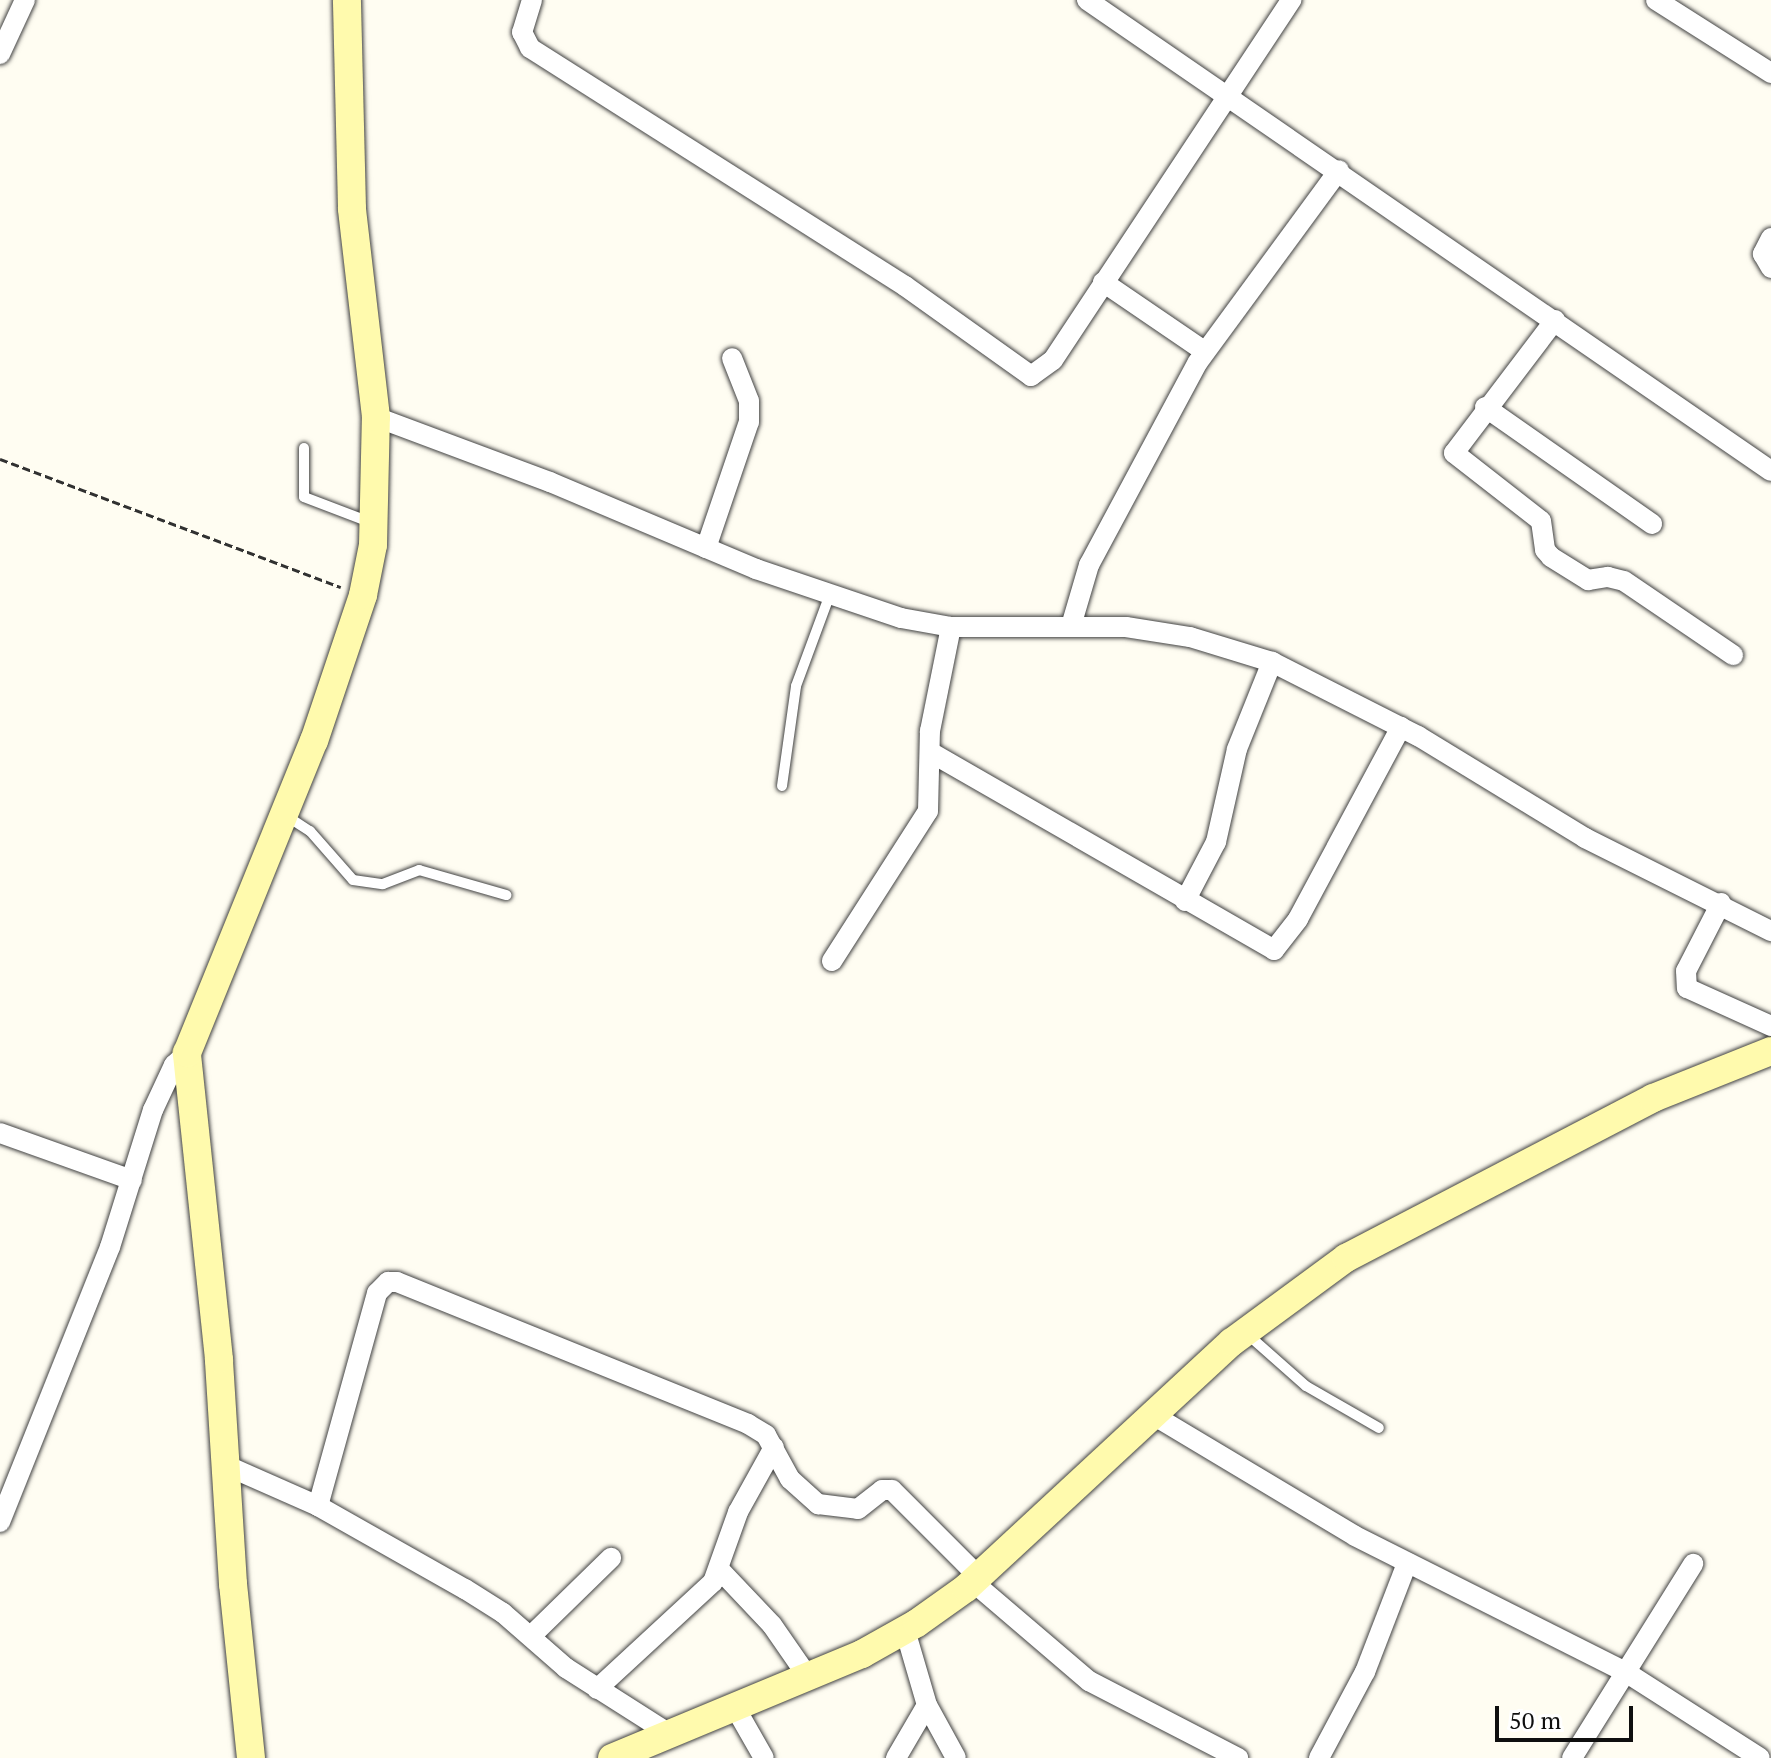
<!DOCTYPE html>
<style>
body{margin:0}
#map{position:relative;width:1771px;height:1758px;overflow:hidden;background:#fffdf2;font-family:"PT Serif",serif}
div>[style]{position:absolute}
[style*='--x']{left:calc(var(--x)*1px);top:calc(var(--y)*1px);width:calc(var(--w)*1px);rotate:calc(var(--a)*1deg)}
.path>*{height:3px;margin-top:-1.5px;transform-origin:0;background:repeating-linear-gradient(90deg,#313131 0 8px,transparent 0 12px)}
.roads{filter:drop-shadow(0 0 2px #424242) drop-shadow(0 0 2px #424242)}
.lane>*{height:10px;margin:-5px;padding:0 5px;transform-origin:5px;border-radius:5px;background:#fff}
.street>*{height:20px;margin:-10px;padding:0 10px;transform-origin:10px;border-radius:10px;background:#fff}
.secondary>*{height:28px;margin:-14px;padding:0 14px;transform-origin:14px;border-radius:14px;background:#fffaad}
span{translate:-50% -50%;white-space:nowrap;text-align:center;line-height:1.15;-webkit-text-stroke:8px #fff;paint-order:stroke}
.scale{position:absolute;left:1495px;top:1706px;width:138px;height:36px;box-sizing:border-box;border:4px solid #0f0f0f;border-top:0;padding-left:10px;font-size:24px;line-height:28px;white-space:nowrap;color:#0f0f0f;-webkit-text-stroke:6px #fff;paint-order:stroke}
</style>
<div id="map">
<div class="path">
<i style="--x:0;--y:459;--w:364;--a:20.6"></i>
</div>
<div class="roads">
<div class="lane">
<i style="--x:304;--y:448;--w:49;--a:90"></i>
<i style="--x:304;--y:497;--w:73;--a:20.9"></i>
<i style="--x:782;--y:786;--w:101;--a:-82"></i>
<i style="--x:796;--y:686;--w:95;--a:-69.7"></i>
<i style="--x:285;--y:815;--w:30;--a:33"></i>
<i style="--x:310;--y:831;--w:65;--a:48.7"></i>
<i style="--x:353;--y:880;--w:30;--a:8"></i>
<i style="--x:383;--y:884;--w:39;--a:-21"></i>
<i style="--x:419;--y:870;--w:91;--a:16"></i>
<i style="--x:1246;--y:1333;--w:80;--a:41.5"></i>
<i style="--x:1306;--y:1386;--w:84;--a:29.9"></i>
</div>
<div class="street">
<i style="--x:532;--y:0;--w:34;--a:107"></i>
<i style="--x:522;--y:32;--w:18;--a:63"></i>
<i style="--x:530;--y:48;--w:444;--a:32.4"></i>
<i style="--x:905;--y:286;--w:155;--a:35.5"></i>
<i style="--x:1031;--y:376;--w:27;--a:-36"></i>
<i style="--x:1053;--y:360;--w:432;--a:-56.5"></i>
<i style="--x:1087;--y:0;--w:830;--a:34.55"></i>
<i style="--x:1656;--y:0;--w:136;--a:32.4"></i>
<i style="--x:0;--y:54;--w:60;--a:-65.2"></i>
<i style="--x:1771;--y:238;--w:18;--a:117"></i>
<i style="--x:1763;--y:254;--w:16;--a:60"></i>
<i style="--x:1103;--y:282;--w:122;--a:34.3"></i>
<i style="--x:1555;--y:320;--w:167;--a:127.2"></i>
<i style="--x:1454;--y:453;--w:110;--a:38"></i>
<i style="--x:1541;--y:521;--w:29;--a:82"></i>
<i style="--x:1545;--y:550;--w:9;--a:49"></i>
<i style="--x:1551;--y:557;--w:44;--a:31.9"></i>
<i style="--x:1588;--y:580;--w:20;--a:-9"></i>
<i style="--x:1608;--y:577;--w:16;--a:14"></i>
<i style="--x:1624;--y:581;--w:132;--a:34.2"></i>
<i style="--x:1485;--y:407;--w:204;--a:35"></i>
<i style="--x:376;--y:417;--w:186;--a:20.5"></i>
<i style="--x:550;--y:482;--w:224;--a:22.9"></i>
<i style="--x:756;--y:569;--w:153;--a:18.7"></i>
<i style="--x:901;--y:618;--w:51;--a:10.2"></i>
<i style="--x:951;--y:627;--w:175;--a:0"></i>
<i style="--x:1126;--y:627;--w:65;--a:8.9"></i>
<i style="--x:1190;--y:637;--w:86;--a:17"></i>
<i style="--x:1272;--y:662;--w:164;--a:26.9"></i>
<i style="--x:1418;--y:736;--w:196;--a:31.4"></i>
<i style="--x:1585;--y:838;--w:208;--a:26.6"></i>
<i style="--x:706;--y:548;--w:133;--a:-71.2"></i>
<i style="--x:749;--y:422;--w:21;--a:-90"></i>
<i style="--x:749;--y:401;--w:46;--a:-111.6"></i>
<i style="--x:1071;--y:626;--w:64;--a:-73.6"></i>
<i style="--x:1089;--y:565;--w:230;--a:-61.8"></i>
<i style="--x:1198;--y:362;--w:238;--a:-53.7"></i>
<i style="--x:930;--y:752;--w:397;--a:29.9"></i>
<i style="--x:1274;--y:950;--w:39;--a:-52"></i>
<i style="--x:1298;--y:919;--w:218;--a:-61.8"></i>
<i style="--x:1185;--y:901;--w:67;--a:-62.3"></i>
<i style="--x:1216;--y:842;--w:95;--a:-77.3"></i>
<i style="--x:1237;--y:749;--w:94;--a:-68.1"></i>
<i style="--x:1721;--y:903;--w:76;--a:117.2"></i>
<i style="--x:1686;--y:971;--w:17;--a:87"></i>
<i style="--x:1687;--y:988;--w:92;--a:24.3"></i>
<i style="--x:832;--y:961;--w:178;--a:-57.4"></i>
<i style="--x:928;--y:811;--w:80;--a:-88.6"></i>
<i style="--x:930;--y:731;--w:106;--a:-78.6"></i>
<i style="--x:0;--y:1133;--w:140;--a:19.6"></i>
<i style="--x:1153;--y:1415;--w:235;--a:30.9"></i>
<i style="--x:1355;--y:1536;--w:301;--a:26.7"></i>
<i style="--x:1624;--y:1671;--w:161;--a:32.6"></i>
<i style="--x:225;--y:1465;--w:102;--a:23.8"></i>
<i style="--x:318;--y:1506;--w:169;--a:29.5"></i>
<i style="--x:465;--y:1589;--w:45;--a:32.3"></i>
<i style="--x:503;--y:1613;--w:84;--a:41.1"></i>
<i style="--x:566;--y:1668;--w:125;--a:32.5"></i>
<i style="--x:318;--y:1506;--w:221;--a:-74.5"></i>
<i style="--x:377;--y:1293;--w:16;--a:-45"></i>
<i style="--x:388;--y:1282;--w:9;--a:0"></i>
<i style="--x:397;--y:1282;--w:379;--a:22"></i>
<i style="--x:748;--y:1424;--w:21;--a:31"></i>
<i style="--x:766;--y:1435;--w:50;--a:61.4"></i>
<i style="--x:790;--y:1479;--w:38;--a:42"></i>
<i style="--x:818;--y:1504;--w:40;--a:7.1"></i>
<i style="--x:858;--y:1509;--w:31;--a:-38"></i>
<i style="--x:882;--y:1490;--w:10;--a:0"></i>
<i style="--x:892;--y:1490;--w:122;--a:45"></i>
<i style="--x:0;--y:1522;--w:296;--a:-68.2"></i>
<i style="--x:110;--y:1247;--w:144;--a:-72.6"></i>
<i style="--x:153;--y:1110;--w:50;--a:-65"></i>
<i style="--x:174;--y:1065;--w:18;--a:-43"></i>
<i style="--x:719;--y:1569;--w:77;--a:46.6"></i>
<i style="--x:772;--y:1625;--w:63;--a:55.3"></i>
<i style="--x:973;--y:1582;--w:153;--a:40.5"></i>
<i style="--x:1089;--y:1681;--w:168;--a:27.3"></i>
<i style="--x:905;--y:1630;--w:78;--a:73.7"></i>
<i style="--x:927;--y:1705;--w:60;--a:61.3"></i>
<i style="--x:531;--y:1636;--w:112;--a:-44.3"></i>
<i style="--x:597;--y:1689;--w:158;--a:-42.7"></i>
<i style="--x:713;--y:1582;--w:74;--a:-70.3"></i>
<i style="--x:738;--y:1512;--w:74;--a:-61"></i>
<i style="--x:736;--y:1709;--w:56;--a:60.3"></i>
<i style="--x:896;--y:1758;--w:61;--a:-59.7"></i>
<i style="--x:1319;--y:1758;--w:98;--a:-61.9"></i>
<i style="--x:1365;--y:1672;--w:117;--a:-68.9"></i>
<i style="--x:1572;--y:1758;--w:229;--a:-58"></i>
</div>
<div class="secondary">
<i style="--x:251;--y:1758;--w:175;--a:-95.9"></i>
<i style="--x:233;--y:1584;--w:225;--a:-93.6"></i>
<i style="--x:219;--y:1359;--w:308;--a:-96"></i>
<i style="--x:187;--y:1053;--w:337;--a:-67.9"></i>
<i style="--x:314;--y:741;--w:154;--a:-71.4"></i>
<i style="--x:363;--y:595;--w:51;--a:-78.7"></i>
<i style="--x:373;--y:545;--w:128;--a:-88.7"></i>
<i style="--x:376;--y:417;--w:210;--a:-96.6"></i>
<i style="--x:352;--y:208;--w:208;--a:-91.4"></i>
<i style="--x:612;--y:1758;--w:271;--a:-22.6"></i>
<i style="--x:862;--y:1654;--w:63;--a:-29.4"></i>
<i style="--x:917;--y:1623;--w:60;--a:-35.5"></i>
<i style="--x:966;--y:1588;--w:362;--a:-42.8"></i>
<i style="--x:1232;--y:1342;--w:142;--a:-36.4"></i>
<i style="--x:1346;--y:1258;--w:346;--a:-27.5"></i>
<i style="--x:1653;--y:1098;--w:127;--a:-21.7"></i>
</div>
</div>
<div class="scale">50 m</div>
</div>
